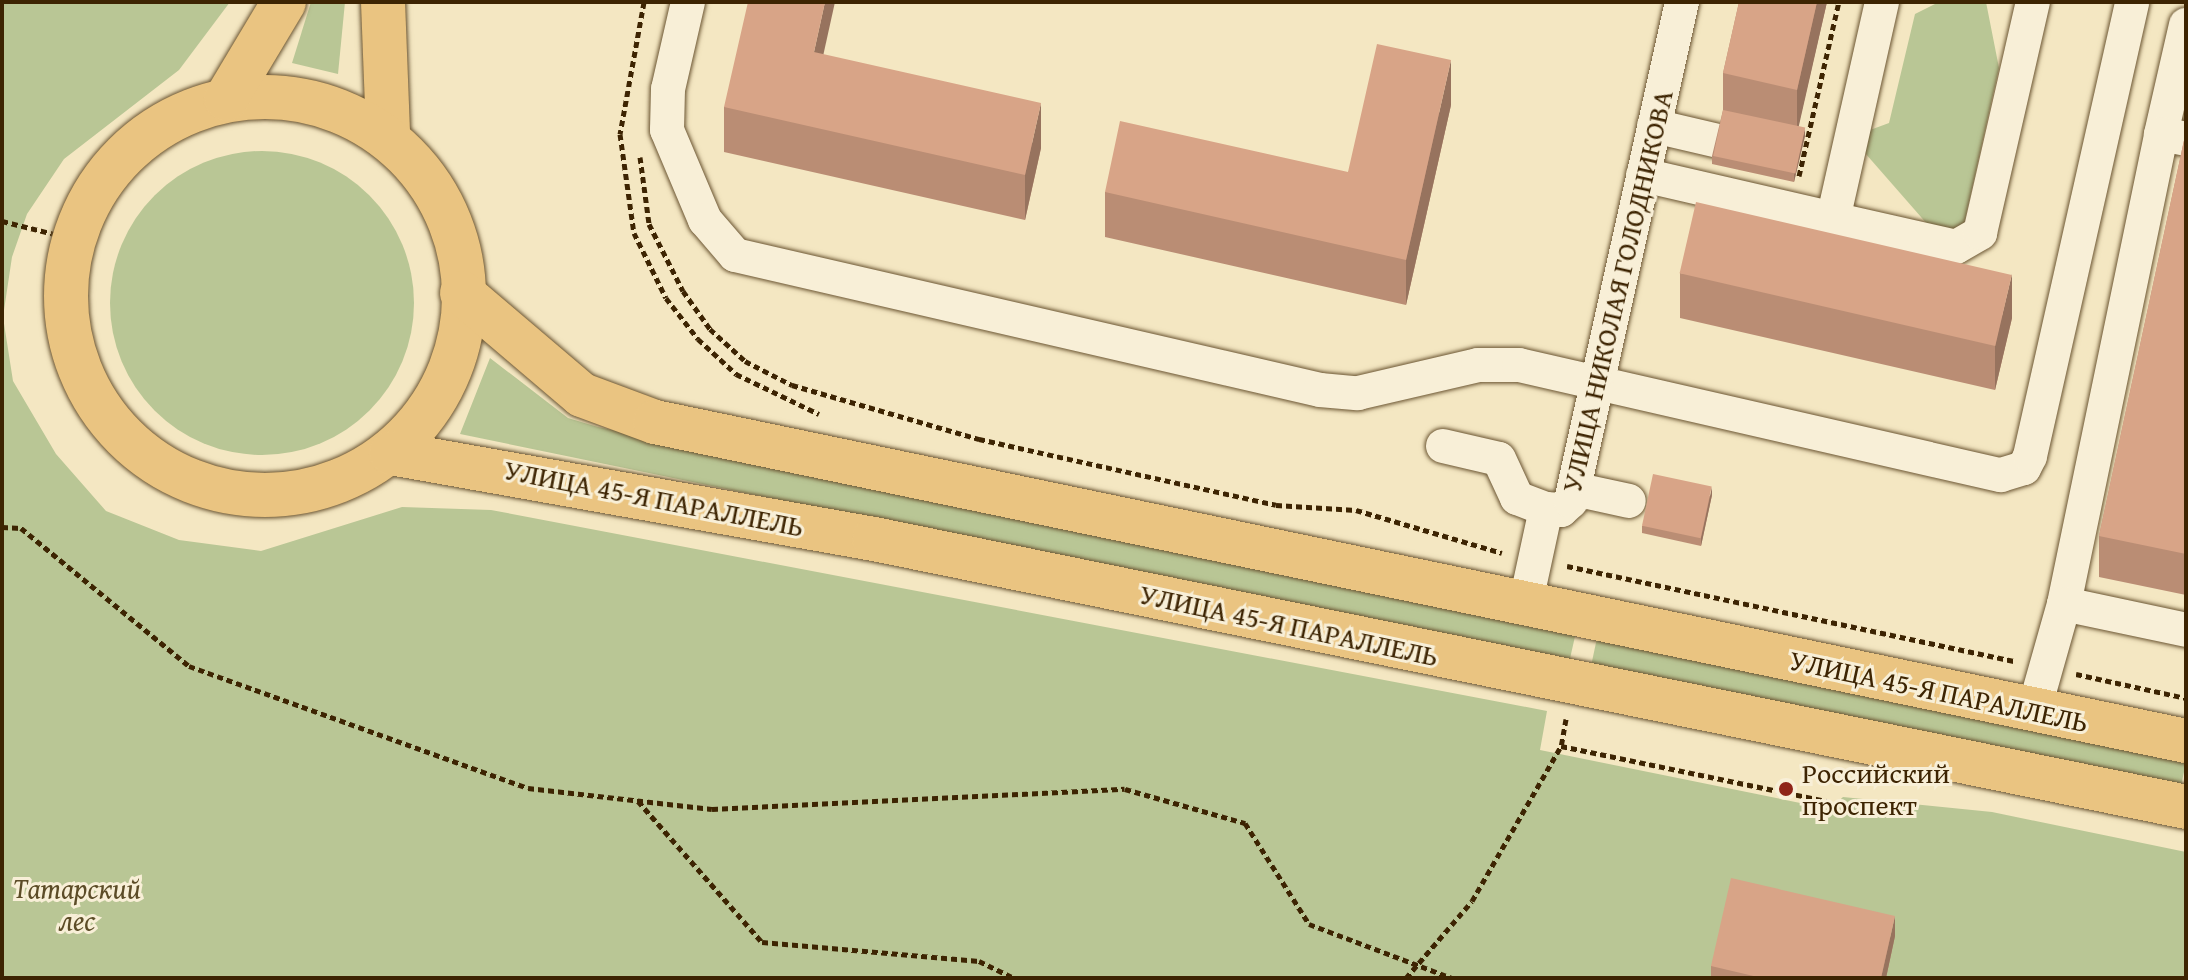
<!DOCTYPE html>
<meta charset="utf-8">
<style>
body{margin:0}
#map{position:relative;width:2188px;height:980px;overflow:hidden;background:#f4e7c2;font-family:"Gentium Book Plus",serif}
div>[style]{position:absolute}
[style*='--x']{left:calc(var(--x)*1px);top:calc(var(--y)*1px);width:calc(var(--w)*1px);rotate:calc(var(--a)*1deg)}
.green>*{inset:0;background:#b9c695;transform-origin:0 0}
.round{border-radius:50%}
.path>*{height:5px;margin-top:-2.5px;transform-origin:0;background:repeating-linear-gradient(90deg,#3d2402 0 6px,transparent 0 10px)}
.roads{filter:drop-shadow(0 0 2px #6b5532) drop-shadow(0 0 2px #6b5532)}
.minor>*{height:34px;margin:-17px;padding:0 17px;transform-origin:17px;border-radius:17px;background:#f8efd7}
.major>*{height:44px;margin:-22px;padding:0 22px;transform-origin:22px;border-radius:22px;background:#eac481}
.major>.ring{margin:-22px;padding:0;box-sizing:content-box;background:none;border:44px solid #eac481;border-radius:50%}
.wall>*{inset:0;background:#ba8d74}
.shaded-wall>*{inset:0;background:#97735e}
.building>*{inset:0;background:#d8a487;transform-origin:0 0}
.dots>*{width:22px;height:22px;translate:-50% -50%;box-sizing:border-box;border:4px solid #f8efd7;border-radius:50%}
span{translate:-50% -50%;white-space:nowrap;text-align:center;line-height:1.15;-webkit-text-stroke:6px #f8efd7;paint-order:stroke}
.street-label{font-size:28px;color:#3d2402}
.poi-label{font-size:28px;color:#3d2402}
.left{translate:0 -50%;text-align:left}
.park-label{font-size:28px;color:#5c4c27;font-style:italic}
.frame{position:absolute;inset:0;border:4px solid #3d2402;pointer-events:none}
</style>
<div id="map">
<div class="green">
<i style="clip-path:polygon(2px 2px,230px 2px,179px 70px,64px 159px,27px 214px,12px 257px,3px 317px,13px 381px,56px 454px,106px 511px,179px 540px,261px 551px,402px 507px,491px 510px,1547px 711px,1540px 750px,1830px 809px,1843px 797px,1992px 812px,2186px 852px,2186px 978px,2px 978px)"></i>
<i style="clip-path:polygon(311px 2px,345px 2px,338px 74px,292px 63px)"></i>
<i style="clip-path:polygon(1939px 2px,1986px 2px,1999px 68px,1962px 233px,1928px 225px,1865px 153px,1870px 130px,1889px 123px,1915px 14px)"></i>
<i class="round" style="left:110px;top:151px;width:304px;height:304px"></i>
<i style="clip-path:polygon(490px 358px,568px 418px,598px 427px,1576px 632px,1569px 663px,460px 434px)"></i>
<i style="left:1597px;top:638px;width:602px;height:31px;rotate:12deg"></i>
</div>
<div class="path">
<i style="--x:644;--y:2;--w:134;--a:100.3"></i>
<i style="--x:620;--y:134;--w:100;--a:82"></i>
<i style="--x:634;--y:233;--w:72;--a:63.8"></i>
<i style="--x:666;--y:298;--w:52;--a:52"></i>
<i style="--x:698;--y:339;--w:52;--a:42.6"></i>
<i style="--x:736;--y:374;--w:92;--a:25.7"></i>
<i style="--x:640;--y:157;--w:68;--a:82.3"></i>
<i style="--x:649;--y:224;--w:75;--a:63.1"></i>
<i style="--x:683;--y:291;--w:47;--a:54.6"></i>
<i style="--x:710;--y:329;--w:47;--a:42.4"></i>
<i style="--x:745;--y:361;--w:53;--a:27.1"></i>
<i style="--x:792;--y:385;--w:195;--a:16.1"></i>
<i style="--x:979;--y:439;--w:304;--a:12.5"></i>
<i style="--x:1276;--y:505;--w:80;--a:3.6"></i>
<i style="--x:1356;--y:510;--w:152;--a:16.4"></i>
<i style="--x:1799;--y:176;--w:179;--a:-77.1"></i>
<i style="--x:2;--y:221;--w:74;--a:14"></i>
<i style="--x:2;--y:527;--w:19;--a:3"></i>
<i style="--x:21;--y:528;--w:217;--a:39.4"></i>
<i style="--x:189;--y:666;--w:360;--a:19.8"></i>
<i style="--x:528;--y:788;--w:185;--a:6.5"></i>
<i style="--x:712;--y:809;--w:413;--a:-2.8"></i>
<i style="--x:1125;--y:789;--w:125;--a:15.8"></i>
<i style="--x:1245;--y:823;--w:120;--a:57.6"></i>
<i style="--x:1309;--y:924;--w:153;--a:20.7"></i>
<i style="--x:1567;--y:566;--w:458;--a:12"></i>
<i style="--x:2076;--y:674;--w:113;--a:12.3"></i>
<i style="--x:1566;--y:719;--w:27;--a:100"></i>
<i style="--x:1561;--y:746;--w:272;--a:11.7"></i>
<i style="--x:638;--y:801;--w:188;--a:48.7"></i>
<i style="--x:762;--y:942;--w:218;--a:5"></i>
<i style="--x:979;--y:961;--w:39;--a:26"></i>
<i style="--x:1406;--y:978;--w:101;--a:-49.4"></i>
<i style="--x:1472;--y:901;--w:179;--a:-60.1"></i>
</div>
<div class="roads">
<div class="minor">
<i style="--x:688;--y:2;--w:89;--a:102.9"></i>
<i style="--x:668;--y:89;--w:41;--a:91.4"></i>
<i style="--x:667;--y:130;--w:98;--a:67.1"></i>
<i style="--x:705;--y:220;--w:46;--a:49.4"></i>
<i style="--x:735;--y:255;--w:600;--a:12.99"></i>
<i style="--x:1320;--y:390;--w:38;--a:5"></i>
<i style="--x:1358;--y:393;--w:123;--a:-13.1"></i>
<i style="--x:1478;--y:365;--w:41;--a:0"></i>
<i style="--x:1519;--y:365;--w:494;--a:12.9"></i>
<i style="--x:2001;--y:475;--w:24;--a:-17"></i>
<i style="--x:2024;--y:468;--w:13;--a:-63"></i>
<i style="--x:2030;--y:456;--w:465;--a:-77.3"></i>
<i style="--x:1882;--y:2;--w:222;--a:102.7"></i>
<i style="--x:1833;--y:219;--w:126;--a:12.8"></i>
<i style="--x:1956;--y:247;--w:28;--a:-30"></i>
<i style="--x:1980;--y:233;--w:237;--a:-77.1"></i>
<i style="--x:1654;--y:126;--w:66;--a:13.2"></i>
<i style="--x:2161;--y:134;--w:112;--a:-77.1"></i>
<i style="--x:1643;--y:175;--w:195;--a:13"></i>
<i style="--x:1443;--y:446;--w:57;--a:13.1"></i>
<i style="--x:1499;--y:459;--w:43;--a:65.2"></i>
<i style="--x:1517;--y:498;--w:31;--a:21"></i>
<i style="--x:1574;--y:489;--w:56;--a:12.3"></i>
<i style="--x:2064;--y:604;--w:480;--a:-78.3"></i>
<i style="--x:2161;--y:134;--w:25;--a:11"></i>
<i style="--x:1525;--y:606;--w:99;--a:-77.8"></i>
<i style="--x:1546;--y:509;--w:15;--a:4"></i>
<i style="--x:1561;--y:510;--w:13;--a:-42"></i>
<i style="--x:1571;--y:501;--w:511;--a:-77.46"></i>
<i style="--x:2034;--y:710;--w:110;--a:-74.2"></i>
<i style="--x:2064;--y:604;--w:125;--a:12"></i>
</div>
<div class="major">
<i style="--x:383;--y:2;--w:133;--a:87.8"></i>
<i class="ring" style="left:66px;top:97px;width:354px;height:354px"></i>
<i style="--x:226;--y:99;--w:113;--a:-59.1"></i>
<i style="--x:462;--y:293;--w:157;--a:40.4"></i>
<i style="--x:582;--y:395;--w:78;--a:20.3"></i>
<i style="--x:655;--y:422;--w:1564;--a:11.77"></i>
<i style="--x:391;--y:453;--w:491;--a:10.1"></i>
<i style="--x:874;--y:539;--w:1339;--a:11.54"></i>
</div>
</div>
<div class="wall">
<i style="clip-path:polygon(1739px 2px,1827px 2px,1798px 127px,1805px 136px,1794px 182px,1712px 164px,1712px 156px,1723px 110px,1723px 73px)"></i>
<i style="clip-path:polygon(824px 55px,1041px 148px,1025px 220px,724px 152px,724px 107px)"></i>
<i style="clip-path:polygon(1451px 105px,1406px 305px,1105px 237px,1105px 192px,1348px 172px)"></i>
<i style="clip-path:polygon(2186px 131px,2186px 595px,2099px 577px,2099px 536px)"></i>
<i style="clip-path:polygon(1680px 273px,2012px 318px,1995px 390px,1680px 318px)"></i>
<i style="clip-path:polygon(1712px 495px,1701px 546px,1642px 533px,1642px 526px)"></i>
<i style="clip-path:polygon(1895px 936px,1886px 978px,1711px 978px,1711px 966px)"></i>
</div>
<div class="shaded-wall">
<i style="clip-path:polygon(825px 2px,835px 2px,814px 97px,814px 52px)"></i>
<i style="clip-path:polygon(1817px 2px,1827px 2px,1797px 134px,1797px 90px)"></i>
<i style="clip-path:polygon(1451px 60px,1451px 105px,1406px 305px,1406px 260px)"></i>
<i style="clip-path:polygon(1041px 103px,1041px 148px,1025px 220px,1025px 175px)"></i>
<i style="clip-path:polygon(1805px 128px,1805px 136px,1794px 182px,1794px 175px)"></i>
<i style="clip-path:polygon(2012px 274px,2012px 318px,1995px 390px,1995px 345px)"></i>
<i style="clip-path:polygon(1712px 487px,1712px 495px,1701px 546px,1701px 538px)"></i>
<i style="clip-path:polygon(1895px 916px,1895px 936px,1886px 978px,1881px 978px)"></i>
</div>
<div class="building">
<i style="clip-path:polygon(748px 2px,825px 2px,814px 52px,1041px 103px,1025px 175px,724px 107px)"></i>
<i style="clip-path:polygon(1739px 2px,1817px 2px,1797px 90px,1723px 73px)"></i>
<i style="clip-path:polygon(1377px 44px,1451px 60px,1406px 260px,1105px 192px,1120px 121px,1348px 172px)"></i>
<i style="left:1723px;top:110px;width:84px;height:47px;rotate:12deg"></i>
<i style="clip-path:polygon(2186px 131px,2186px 477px,2184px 487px,2186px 488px,2186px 554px,2099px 536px)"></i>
<i style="left:1696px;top:202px;width:324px;height:73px;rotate:13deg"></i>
<i style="left:1653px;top:474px;width:60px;height:53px;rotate:12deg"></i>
<i style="clip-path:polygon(1731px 878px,1895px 916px,1881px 978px,1762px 978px,1711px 966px)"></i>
</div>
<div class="dots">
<i style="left:1786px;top:789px;background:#8f2418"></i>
</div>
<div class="street-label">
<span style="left:1617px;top:291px;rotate:-77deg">УЛИЦА НИКОЛАЯ ГОЛОДНИКОВА</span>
<span style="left:654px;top:498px;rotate:11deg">УЛИЦА 45-Я ПАРАЛЛЕЛЬ</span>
<span style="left:1289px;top:625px;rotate:12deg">УЛИЦА 45-Я ПАРАЛЛЕЛЬ</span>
<span style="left:1939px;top:691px;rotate:12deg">УЛИЦА 45-Я ПАРАЛЛЕЛЬ</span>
</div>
<div class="poi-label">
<span class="left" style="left:1802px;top:789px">Российский<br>проспект</span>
</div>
<div class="park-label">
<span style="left:77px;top:904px">Татарский<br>лес</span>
</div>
<div class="frame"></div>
</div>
